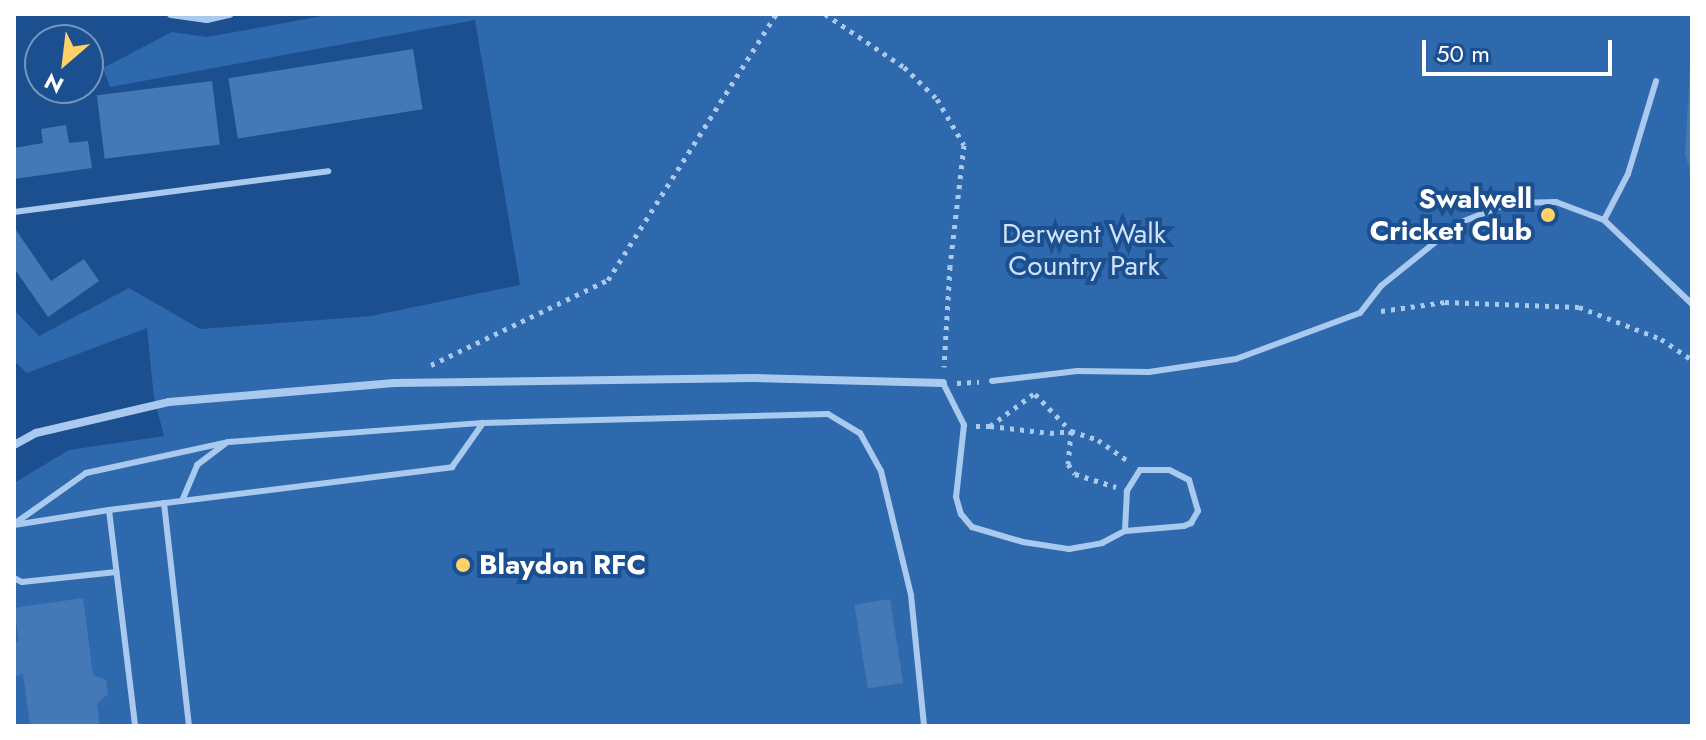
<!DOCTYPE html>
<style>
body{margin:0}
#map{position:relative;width:1706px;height:740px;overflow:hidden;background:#1b4f8f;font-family:Jost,sans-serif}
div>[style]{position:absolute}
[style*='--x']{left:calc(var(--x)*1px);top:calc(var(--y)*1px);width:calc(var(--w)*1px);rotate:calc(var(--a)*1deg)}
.green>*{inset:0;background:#2e69ad}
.building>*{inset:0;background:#4478b7;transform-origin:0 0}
.path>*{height:5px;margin-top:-2.5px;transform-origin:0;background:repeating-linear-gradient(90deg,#a9c9ee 0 4px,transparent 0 10px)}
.service>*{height:6px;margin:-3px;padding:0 3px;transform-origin:3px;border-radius:3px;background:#a9c9ee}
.minor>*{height:8px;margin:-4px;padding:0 4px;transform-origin:4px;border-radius:4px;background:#a9c9ee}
.dots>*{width:22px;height:22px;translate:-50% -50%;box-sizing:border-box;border:4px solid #1b4f8f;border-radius:50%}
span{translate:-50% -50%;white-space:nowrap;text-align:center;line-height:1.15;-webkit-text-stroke:8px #1b4f8f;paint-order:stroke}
.poi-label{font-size:28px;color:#fff;font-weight:700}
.right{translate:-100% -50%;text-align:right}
.left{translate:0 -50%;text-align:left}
.park-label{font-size:28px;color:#cfe3fa}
.frame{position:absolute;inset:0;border:16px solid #fff;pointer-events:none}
.north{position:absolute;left:24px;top:24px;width:80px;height:80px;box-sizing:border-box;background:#1b4f8f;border:2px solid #7695bc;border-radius:50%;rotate:208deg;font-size:22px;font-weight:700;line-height:32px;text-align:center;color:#fff}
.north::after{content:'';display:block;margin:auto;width:28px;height:36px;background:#ffd166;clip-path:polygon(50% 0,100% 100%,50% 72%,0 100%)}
.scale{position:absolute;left:1422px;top:40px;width:190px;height:36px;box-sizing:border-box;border:4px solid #fff;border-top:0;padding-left:10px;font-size:24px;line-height:28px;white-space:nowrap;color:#fff;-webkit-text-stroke:6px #1b4f8f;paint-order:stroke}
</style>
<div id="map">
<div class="green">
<i style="clip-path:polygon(334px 14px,1692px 14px,1692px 726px,14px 726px,14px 483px,69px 450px,164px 436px,154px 398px,147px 328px,27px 373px,14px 361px,14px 310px,39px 336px,129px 288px,200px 329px,371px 316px,520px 285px,475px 20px,110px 87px,103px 68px,172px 32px,207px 37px)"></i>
</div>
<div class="building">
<i style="left:413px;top:49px;width:61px;height:187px;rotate:81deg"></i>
<i style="clip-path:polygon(1690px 67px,1692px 67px,1691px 174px,1685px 154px)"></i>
<i style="left:212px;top:81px;width:64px;height:116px;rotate:83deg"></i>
<i style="clip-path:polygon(66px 125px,69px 143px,88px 141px,92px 168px,14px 179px,14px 148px,43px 143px,41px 129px)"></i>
<i style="clip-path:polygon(14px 227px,51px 281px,84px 259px,99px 281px,48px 317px,14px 268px)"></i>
<i style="clip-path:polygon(83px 598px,93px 675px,106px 680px,108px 694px,97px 704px,100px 726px,30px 726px,23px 674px,15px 676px,14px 643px,19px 641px,14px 608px)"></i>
<i style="left:890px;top:599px;width:85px;height:36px;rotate:81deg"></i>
</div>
<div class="path">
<i style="--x:825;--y:14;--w:95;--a:33.9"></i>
<i style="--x:904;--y:67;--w:46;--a:44.1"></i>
<i style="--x:937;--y:99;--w:53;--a:59.6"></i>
<i style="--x:964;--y:145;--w:122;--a:96.6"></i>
<i style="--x:950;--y:266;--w:101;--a:93.4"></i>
<i style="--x:1381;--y:311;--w:65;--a:-8"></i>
<i style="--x:1445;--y:302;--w:134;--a:2.1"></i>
<i style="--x:1579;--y:307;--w:88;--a:21.3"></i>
<i style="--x:1661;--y:339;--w:37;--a:34"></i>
<i style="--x:431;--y:365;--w:196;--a:-25.7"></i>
<i style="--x:608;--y:280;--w:315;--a:-57.7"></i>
<i style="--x:957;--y:383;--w:22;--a:-3"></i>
<i style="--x:1035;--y:394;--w:52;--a:45.8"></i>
<i style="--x:1071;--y:431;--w:28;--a:18"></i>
<i style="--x:1098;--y:440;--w:38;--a:35"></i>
<i style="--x:976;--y:426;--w:14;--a:0"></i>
<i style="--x:990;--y:426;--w:56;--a:-36.3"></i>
<i style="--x:990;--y:426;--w:60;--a:6.7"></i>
<i style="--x:1050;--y:433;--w:21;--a:-5"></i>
<i style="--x:1071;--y:431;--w:33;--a:95"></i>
<i style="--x:1068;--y:464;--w:12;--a:55"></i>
<i style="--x:1075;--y:474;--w:43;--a:17.6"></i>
</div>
<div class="service">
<i style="--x:14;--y:212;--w:317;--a:-7.4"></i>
<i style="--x:1604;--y:220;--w:52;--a:-62.4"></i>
<i style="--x:1628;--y:174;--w:97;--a:-73.2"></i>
<i style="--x:992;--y:381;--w:86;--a:-6.7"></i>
<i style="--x:1077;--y:371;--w:72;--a:0.8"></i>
<i style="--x:1149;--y:372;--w:88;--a:-8.5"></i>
<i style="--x:1236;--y:359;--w:132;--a:-20.4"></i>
<i style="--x:1360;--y:313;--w:34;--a:-52"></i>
<i style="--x:1381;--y:286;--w:100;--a:-38.9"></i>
<i style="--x:1459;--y:223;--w:54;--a:-21.8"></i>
<i style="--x:1509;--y:203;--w:47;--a:-1.2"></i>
<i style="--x:1556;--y:202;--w:51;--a:20.6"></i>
<i style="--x:1604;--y:220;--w:122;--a:43.7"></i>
<i style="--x:943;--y:383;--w:47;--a:63.4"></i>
<i style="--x:964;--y:425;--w:72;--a:96.3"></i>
<i style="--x:956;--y:497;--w:18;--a:74"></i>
<i style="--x:961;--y:514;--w:17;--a:50"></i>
<i style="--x:972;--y:527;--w:53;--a:16.4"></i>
<i style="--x:1023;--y:542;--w:47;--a:8.7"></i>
<i style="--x:1069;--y:549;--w:34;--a:-10"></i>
<i style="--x:1102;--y:543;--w:26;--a:-28"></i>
<i style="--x:1125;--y:531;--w:59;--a:-4.8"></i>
<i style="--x:1184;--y:526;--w:8;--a:-23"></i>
<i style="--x:1191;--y:523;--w:14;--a:-60"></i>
<i style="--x:1198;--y:511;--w:32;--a:-106"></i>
<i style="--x:1189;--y:480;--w:22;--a:-153"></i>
<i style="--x:1169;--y:470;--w:29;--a:180"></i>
<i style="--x:1140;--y:470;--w:25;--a:122"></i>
<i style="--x:1127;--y:491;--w:40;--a:92.9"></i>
<i style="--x:182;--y:501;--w:39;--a:-67"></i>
<i style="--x:197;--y:465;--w:35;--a:-37"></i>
<i style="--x:164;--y:503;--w:224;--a:83.6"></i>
<i style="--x:109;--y:510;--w:346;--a:-7.1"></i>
<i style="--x:452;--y:467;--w:54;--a:-54.8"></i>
<i style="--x:483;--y:423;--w:345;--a:-1.5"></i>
<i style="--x:828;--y:414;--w:37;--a:31"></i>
<i style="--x:860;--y:433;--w:43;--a:61.1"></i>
<i style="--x:881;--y:471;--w:128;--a:76.4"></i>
<i style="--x:911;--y:595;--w:132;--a:84.3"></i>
<i style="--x:14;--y:524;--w:88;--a:-35.3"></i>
<i style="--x:86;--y:473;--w:145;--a:-12.3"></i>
<i style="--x:228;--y:442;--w:255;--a:-4.3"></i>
<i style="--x:14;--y:525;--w:96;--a:-9"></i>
<i style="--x:109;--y:510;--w:218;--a:83.1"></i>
<i style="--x:14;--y:578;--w:9;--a:27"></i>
<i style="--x:22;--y:582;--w:95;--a:-6.1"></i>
</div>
<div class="minor">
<i style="--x:171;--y:14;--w:36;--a:8"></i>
<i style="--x:207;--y:19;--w:23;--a:-13"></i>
<i style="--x:14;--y:445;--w:25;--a:-29"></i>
<i style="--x:36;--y:433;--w:137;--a:-13.1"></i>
<i style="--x:169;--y:402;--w:226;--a:-4.8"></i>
<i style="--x:394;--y:383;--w:360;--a:-0.8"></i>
<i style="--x:754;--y:378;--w:189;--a:1.5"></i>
</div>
<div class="dots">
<i style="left:1548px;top:215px;background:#ffd166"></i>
<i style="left:463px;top:565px;background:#ffd166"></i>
</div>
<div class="poi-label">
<span class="right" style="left:1532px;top:215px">Swalwell<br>Cricket Club</span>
<span class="left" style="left:479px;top:565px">Blaydon RFC</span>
</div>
<div class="park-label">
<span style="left:1084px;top:250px">Derwent Walk<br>Country Park</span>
</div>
<div class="frame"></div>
<div class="north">N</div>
<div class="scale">50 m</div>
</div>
